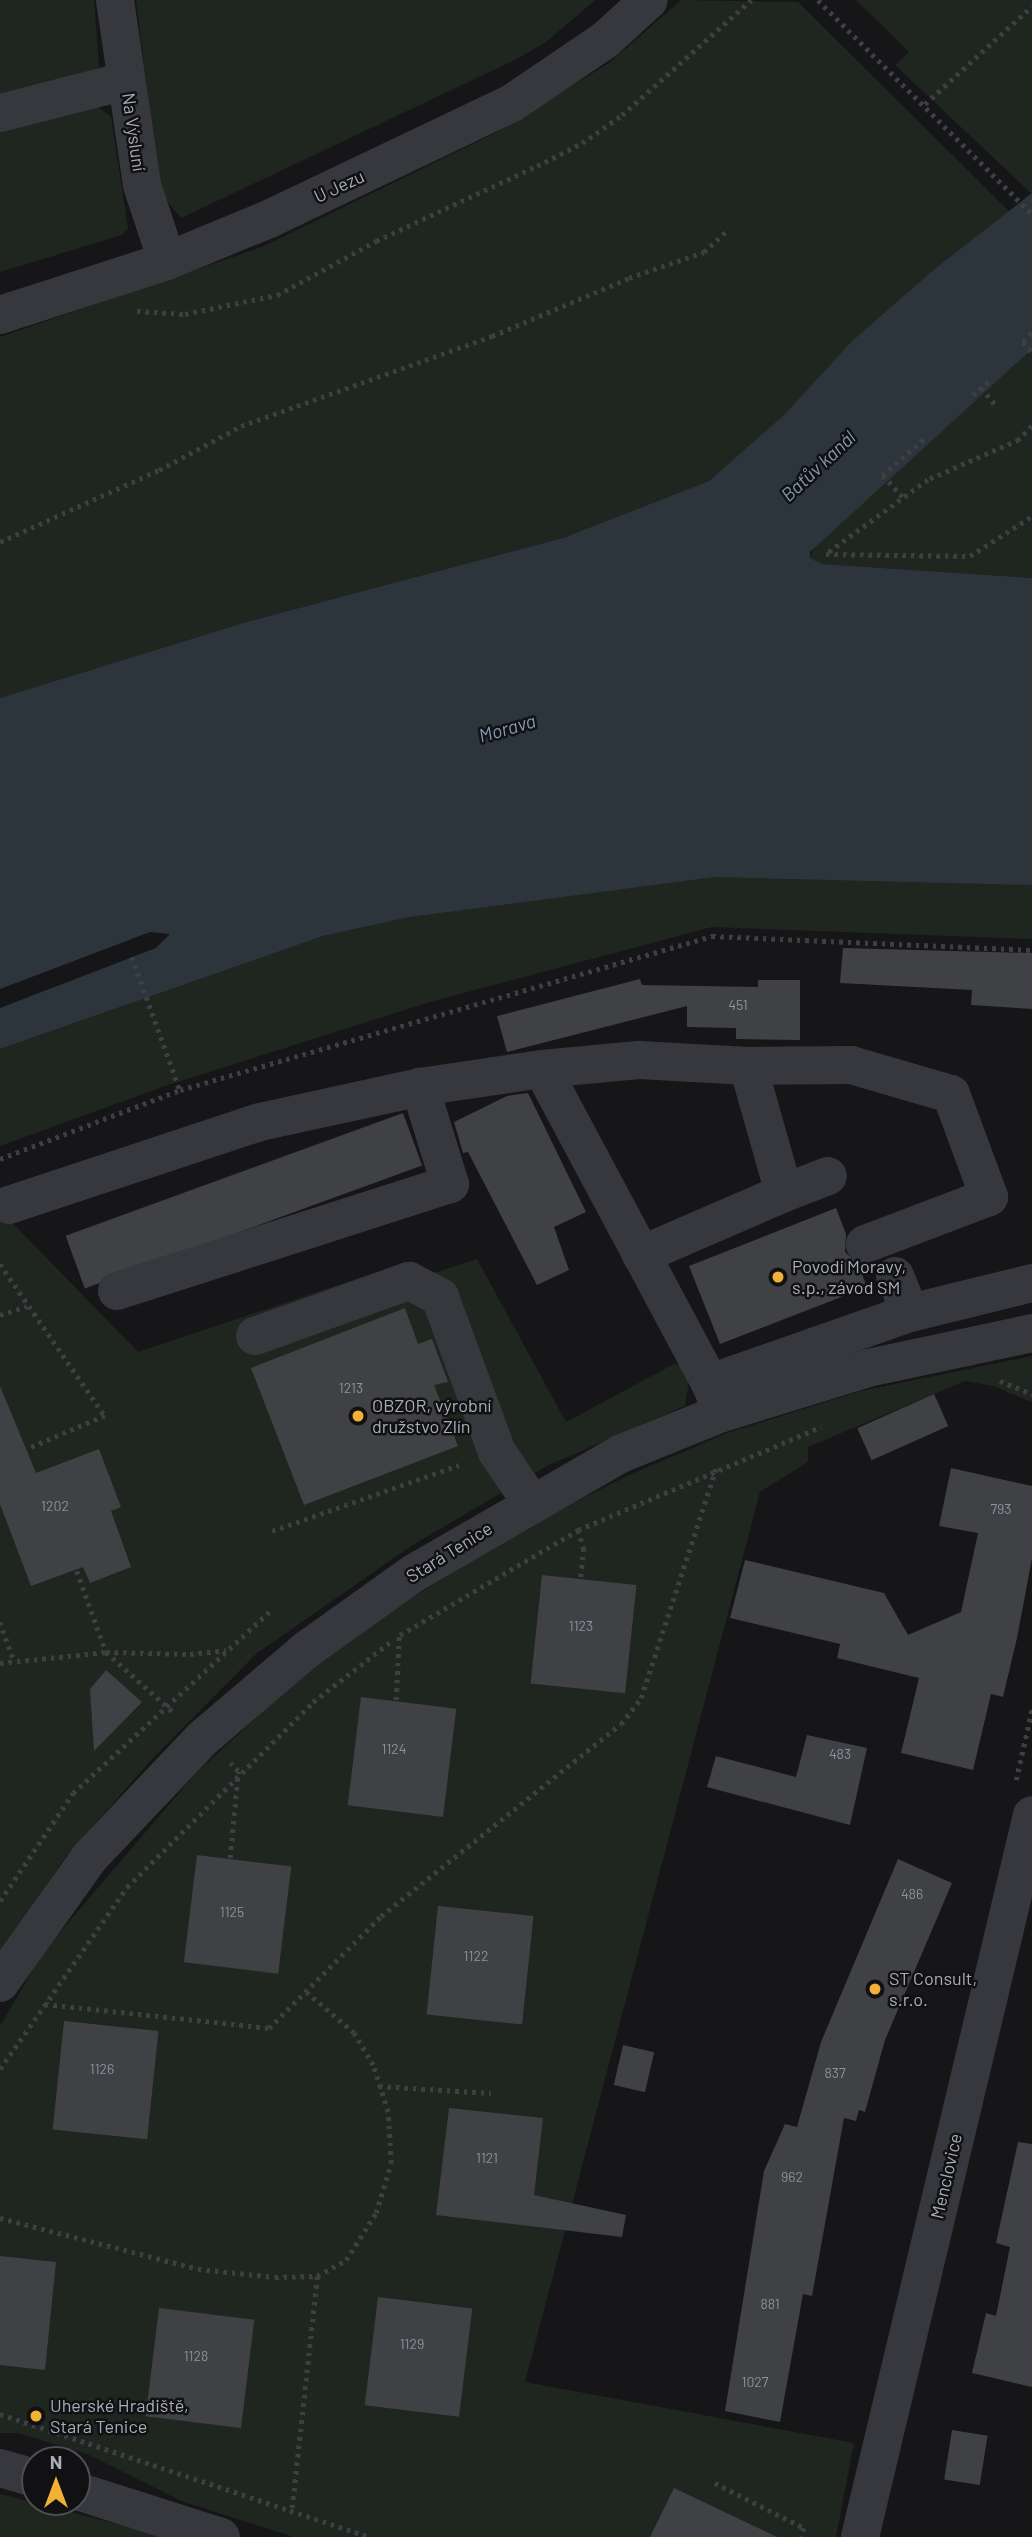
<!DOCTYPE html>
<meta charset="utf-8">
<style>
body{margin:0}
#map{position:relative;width:1032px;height:2537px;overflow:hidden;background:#161618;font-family:Barlow,sans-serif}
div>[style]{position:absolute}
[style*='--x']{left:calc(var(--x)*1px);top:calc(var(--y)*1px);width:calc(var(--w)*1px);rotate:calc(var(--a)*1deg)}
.green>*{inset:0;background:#1e261f}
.water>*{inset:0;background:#2c353c}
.pier>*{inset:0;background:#161618}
.building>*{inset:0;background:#404145;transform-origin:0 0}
.path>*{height:4.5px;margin-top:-2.25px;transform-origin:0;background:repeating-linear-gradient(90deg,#3d3f44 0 3.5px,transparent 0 8.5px)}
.minor>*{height:38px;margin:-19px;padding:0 19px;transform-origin:19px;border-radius:19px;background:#37383d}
.dots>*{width:19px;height:19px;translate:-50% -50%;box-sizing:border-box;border:4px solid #111113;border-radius:50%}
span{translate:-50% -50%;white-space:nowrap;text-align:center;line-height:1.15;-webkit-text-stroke:5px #111113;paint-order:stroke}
.number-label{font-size:14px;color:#8e929b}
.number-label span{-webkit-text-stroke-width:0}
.street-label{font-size:18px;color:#a8adb8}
.poi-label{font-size:18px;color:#a8adb8}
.left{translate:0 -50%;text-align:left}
.water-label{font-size:19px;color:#7f9bb3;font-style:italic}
.north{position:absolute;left:21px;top:2446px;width:70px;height:70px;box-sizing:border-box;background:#111113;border:2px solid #4d4f55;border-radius:50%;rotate:0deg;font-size:19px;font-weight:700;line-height:28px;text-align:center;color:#a8adb8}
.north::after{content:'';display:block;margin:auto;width:24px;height:32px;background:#f2b134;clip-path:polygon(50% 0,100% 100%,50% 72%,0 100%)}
</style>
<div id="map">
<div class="green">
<i style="clip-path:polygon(0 0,94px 0,99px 67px,89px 79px,0 103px)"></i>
<i style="clip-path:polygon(136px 0,595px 0,546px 42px,515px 60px,181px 218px,160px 192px)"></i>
<i style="clip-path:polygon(681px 0,798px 2px,1011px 213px,931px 272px,852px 341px,784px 415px,709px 481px,563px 538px,243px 623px,0 698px,0 337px,262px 247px,497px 132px,609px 63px)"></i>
<i style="clip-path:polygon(856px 0,1032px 0,1032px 194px,895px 65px,909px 52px)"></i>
<i style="clip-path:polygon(69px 102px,99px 108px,111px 117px,128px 228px,122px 235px,0 272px,0 120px)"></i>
<i style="clip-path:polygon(1032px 349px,1032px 578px,822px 564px,810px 558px,815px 545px)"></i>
<i style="clip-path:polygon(810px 876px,1032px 885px,1032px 939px,712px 927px,430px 1002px,165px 1086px,0 1146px,0 1049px,323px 936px,410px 917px,650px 885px,715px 877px)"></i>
<i style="clip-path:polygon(0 1210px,138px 1352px,404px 1263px,434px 1273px,477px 1259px,566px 1422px,674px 1364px,687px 1365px,689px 1381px,685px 1406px,547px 1466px,411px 1546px,256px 1654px,153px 1758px,64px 1859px,0 1955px)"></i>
<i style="clip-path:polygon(1032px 1356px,1032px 1402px,993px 1386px,965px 1381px,808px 1447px,808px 1462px,760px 1492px,525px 2382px,854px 2443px,836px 2537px,294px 2537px,181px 2501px,87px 2454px,18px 2433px,0 2433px,0 2026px,44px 1951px,196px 1773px,325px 1655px,505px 1537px,629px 1475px,727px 1433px,861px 1391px)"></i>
<i style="clip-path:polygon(0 2494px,165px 2536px,168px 2537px,0 2537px)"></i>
</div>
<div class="water">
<i style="clip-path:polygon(1032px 193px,1032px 349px,810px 552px,810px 558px,822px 564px,1032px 578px,1032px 885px,715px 877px,410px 917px,323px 936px,0 1049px,0 698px,243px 623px,563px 538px,709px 481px,784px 415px,852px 341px,931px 272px)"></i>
</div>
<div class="pier">
<i style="clip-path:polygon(150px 932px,170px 934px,156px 948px,0 1008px,0 989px)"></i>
</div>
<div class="building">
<i style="clip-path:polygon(843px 948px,1032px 953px,1032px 1009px,971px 1005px,972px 990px,840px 983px)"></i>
<i style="clip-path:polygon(640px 979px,642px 985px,758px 987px,758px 980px,800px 980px,800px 1040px,736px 1039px,736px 1028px,687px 1027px,687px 1006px,507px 1052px,497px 1016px)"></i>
<i style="clip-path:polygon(528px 1093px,586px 1212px,554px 1227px,569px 1270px,537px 1285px,468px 1152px,463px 1153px,454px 1122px,507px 1096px)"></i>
<i style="left:403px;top:1113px;width:56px;height:359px;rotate:70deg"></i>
<i style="clip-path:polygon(836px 1208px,846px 1234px,845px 1252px,858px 1264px,867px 1287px,720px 1344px,689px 1266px)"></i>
<i style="clip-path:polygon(405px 1308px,418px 1344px,432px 1339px,448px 1382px,434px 1385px,458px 1446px,304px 1505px,251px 1368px)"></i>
<i style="clip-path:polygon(0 1386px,36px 1473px,99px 1449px,121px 1507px,111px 1511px,131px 1567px,90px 1583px,83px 1567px,31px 1586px,0 1504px)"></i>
<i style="left:934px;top:1394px;width:35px;height:84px;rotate:66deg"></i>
<i style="clip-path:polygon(951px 1468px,1032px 1486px,1032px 1558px,1017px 1638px,1003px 1697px,991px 1694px,973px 1770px,901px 1753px,919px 1678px,837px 1658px,840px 1644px,730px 1618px,745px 1560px,884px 1593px,908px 1635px,961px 1612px,978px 1533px,939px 1526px)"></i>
<i style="left:542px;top:1575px;width:95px;height:109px;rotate:6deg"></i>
<i style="clip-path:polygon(106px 1670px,142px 1702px,94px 1751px,90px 1689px)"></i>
<i style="left:361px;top:1697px;width:96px;height:109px;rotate:7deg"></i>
<i style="clip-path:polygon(807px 1735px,867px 1748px,850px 1825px,707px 1787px,716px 1756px,796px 1777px)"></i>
<i style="left:197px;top:1855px;width:95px;height:108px;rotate:7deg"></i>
<i style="clip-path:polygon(898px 1859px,952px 1883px,885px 2040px,865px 2112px,859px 2110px,856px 2121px,844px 2118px,812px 2296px,803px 2294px,780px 2422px,725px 2411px,764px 2171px,785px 2124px,797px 2127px,821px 2042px)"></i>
<i style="left:438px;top:1906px;width:96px;height:109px;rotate:6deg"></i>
<i style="left:64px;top:2021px;width:95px;height:109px;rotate:6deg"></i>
<i style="left:623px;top:2045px;width:32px;height:41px;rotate:13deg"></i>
<i style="clip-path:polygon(449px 2108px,543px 2118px,534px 2195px,626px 2215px,622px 2237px,436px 2215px)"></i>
<i style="clip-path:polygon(1018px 2142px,1032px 2144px,1032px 2387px,972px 2373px,986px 2313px,996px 2316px,1010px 2247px,996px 2243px)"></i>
<i style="clip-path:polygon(0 2256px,56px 2262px,45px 2370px,0 2365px)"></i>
<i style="left:378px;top:2297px;width:95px;height:109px;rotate:7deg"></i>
<i style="left:159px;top:2308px;width:96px;height:109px;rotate:7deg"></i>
<i style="left:952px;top:2430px;width:36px;height:50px;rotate:9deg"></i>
<i style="clip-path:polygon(674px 2488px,777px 2537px,650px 2537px)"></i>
</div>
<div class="path">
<i style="--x:818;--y:0;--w:303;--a:45"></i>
<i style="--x:925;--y:104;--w:145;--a:-42.5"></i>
<i style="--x:137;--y:311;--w:48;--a:3.6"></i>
<i style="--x:185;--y:314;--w:94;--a:-11.7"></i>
<i style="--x:277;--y:295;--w:113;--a:-28.6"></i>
<i style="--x:376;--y:241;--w:178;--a:-25"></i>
<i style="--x:537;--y:166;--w:51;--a:-27.1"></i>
<i style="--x:582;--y:143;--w:49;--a:-35"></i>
<i style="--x:622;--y:115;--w:173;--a:-41.7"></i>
<i style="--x:1032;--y:333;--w:13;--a:135"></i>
<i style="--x:1023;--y:342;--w:13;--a:48"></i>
<i style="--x:981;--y:388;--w:21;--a:49"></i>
<i style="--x:973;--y:395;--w:20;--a:-41"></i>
<i style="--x:1032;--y:426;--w:19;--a:133"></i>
<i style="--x:1019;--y:440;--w:99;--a:156.3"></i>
<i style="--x:928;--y:480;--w:126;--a:144"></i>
<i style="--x:826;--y:554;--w:144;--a:0.8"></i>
<i style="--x:970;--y:556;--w:74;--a:-32.8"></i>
<i style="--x:902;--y:497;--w:30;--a:-132"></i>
<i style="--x:882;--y:475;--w:55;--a:-40.6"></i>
<i style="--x:0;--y:542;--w:175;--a:-24.4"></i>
<i style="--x:159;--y:470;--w:93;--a:-28.2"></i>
<i style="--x:241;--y:426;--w:267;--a:-19.7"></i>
<i style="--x:492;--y:336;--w:149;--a:-22.9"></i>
<i style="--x:629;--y:278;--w:79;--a:-19.1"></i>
<i style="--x:704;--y:252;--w:34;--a:-43"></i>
<i style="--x:132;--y:957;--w:141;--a:70.2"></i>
<i style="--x:0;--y:1159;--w:193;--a:-21"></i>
<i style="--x:180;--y:1090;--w:554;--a:-16.14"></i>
<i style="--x:712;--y:936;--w:320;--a:2.5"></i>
<i style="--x:0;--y:1264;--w:185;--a:55.4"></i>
<i style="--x:105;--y:1416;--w:85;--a:157.1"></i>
<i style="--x:0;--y:1315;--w:28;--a:-18"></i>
<i style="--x:1000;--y:1381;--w:35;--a:22"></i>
<i style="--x:578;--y:1530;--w:19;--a:72"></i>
<i style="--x:584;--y:1548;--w:31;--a:96"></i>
<i style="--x:272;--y:1531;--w:198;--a:-19.4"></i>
<i style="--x:77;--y:1571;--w:86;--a:70.3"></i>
<i style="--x:106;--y:1652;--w:91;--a:41.9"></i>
<i style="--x:0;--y:1622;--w:41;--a:70.3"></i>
<i style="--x:400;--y:1635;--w:207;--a:-30.5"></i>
<i style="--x:578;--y:1530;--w:264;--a:-23"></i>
<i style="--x:0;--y:1663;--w:107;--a:-5.9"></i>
<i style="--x:106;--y:1652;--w:84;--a:1.4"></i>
<i style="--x:190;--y:1654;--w:36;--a:-6"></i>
<i style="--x:396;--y:1700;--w:64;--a:-87.3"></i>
<i style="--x:1016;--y:1780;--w:73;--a:-77.3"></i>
<i style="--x:230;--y:1858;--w:87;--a:-84.7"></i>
<i style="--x:238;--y:1771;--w:11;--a:-135"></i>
<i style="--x:0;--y:1901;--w:130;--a:-55.9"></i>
<i style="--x:73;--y:1793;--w:267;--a:-42.7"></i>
<i style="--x:45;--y:2004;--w:225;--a:6.1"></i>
<i style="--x:269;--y:2028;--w:158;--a:-45"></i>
<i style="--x:381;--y:1916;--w:307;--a:-38.7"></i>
<i style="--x:621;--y:1724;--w:33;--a:-52"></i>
<i style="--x:641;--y:1698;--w:241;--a:-71.9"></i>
<i style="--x:0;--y:2069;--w:222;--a:-55.1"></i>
<i style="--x:127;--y:1887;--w:262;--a:-44.8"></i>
<i style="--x:313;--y:1702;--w:101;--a:-37.8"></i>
<i style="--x:379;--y:2086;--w:112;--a:3.6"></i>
<i style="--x:0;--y:2218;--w:204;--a:14.4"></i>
<i style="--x:198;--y:2269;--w:77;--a:5.9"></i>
<i style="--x:275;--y:2277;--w:42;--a:-1.4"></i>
<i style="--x:317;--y:2276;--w:33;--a:-29"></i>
<i style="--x:346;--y:2260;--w:56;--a:-57.4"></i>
<i style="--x:376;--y:2213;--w:52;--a:-73.3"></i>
<i style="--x:391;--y:2163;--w:51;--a:-93.4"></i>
<i style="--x:388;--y:2112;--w:49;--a:-107.7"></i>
<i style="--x:373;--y:2065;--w:37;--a:-121"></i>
<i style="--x:354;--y:2033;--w:62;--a:-139.6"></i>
<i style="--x:0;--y:2414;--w:389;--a:18.4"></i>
<i style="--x:715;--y:2483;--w:100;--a:26.8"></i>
<i style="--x:804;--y:2528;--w:9;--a:108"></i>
<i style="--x:292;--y:2508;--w:233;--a:-83.8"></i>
</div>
<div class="minor">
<i style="--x:115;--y:0;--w:187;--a:81.7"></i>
<i style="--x:142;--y:185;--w:80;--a:71.8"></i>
<i style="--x:0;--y:113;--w:130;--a:-14.3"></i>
<i style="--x:0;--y:315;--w:176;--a:-17.9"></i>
<i style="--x:167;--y:261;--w:110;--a:-22.4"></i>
<i style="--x:269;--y:219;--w:269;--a:-25.5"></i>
<i style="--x:512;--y:103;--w:112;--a:-34.1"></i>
<i style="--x:605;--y:40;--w:59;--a:-42.3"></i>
<i style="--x:784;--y:1193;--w:47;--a:-21.1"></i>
<i style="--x:9;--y:1205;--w:264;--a:-18.3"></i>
<i style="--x:260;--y:1122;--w:164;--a:-12.3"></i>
<i style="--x:641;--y:1255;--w:156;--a:-23.4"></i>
<i style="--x:784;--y:1193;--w:132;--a:-105.8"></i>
<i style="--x:895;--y:1276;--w:40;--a:68"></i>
<i style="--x:117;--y:1291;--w:350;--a:-17.8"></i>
<i style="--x:450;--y:1184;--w:102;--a:-107.2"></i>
<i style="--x:420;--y:1087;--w:123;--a:-8.4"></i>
<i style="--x:255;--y:1336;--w:164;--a:-19.7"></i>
<i style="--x:409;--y:1281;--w:35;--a:27"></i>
<i style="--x:440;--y:1297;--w:165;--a:69.8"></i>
<i style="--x:497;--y:1452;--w:60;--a:55.8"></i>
<i style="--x:710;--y:1383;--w:356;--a:-118.1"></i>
<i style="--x:542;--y:1069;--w:97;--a:-5.3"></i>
<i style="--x:639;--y:1060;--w:109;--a:3.2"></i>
<i style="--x:748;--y:1066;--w:103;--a:-0.6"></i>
<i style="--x:851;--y:1065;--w:104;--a:16.2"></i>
<i style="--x:951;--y:1094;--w:110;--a:69.7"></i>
<i style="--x:989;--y:1197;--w:133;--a:159.2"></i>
<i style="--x:719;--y:1405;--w:24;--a:-112"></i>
<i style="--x:710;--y:1383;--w:212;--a:-19.3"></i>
<i style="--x:910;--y:1313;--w:126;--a:-13.8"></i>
<i style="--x:0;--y:1983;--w:153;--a:-54.5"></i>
<i style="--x:89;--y:1858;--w:166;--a:-46.5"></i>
<i style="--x:203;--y:1738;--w:135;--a:-40.5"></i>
<i style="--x:306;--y:1650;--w:133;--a:-35.5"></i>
<i style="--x:414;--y:1573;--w:238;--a:-30"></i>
<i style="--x:620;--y:1454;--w:110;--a:-21.9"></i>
<i style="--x:722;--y:1413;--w:153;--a:-17.1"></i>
<i style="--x:868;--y:1368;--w:168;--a:-12"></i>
<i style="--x:0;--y:2468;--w:36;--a:16"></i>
<i style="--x:77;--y:2491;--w:151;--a:17.7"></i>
<i style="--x:860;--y:2537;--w:742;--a:-76.6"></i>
</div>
<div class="dots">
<i style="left:778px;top:1277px;background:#f2b134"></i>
<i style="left:358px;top:1416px;background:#f2b134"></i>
<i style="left:875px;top:1989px;background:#f2b134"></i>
<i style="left:36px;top:2416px;background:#f2b134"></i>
</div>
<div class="number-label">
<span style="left:738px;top:1005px">451</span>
<span style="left:351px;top:1388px">1213</span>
<span style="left:55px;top:1506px">1202</span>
<span style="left:1001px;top:1509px">793</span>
<span style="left:581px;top:1626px">1123</span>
<span style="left:394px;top:1749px">1124</span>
<span style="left:840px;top:1754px">483</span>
<span style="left:912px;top:1894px">486</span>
<span style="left:232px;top:1912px">1125</span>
<span style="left:476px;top:1956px">1122</span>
<span style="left:102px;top:2069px">1126</span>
<span style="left:835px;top:2073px">837</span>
<span style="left:487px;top:2158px">1121</span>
<span style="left:792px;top:2177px">962</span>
<span style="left:770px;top:2304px">881</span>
<span style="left:412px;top:2344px">1129</span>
<span style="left:196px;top:2356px">1128</span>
<span style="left:755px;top:2382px">1027</span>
</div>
<div class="street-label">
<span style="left:134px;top:132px;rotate:82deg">Na Výsluní</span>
<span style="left:339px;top:186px;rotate:-25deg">U Jezu</span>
<span style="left:449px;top:1552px;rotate:-32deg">Stará Tenice</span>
<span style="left:946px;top:2176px;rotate:-77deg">Menclovice</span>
</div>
<div class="poi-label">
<span class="left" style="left:792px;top:1277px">Povodí Moravy,<br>s.p., závod SM</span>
<span class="left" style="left:372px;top:1416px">OBZOR, výrobní<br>družstvo Zlín</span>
<span class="left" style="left:889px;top:1989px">ST Consult,<br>s.r.o.</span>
<span class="left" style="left:50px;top:2416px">Uherské Hradiště,<br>Stará Tenice</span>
</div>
<div class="water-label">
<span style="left:818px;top:466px;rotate:-43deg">Baťův kanál</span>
<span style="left:507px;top:728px;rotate:-16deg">Morava</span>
</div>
<div class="north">N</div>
</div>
